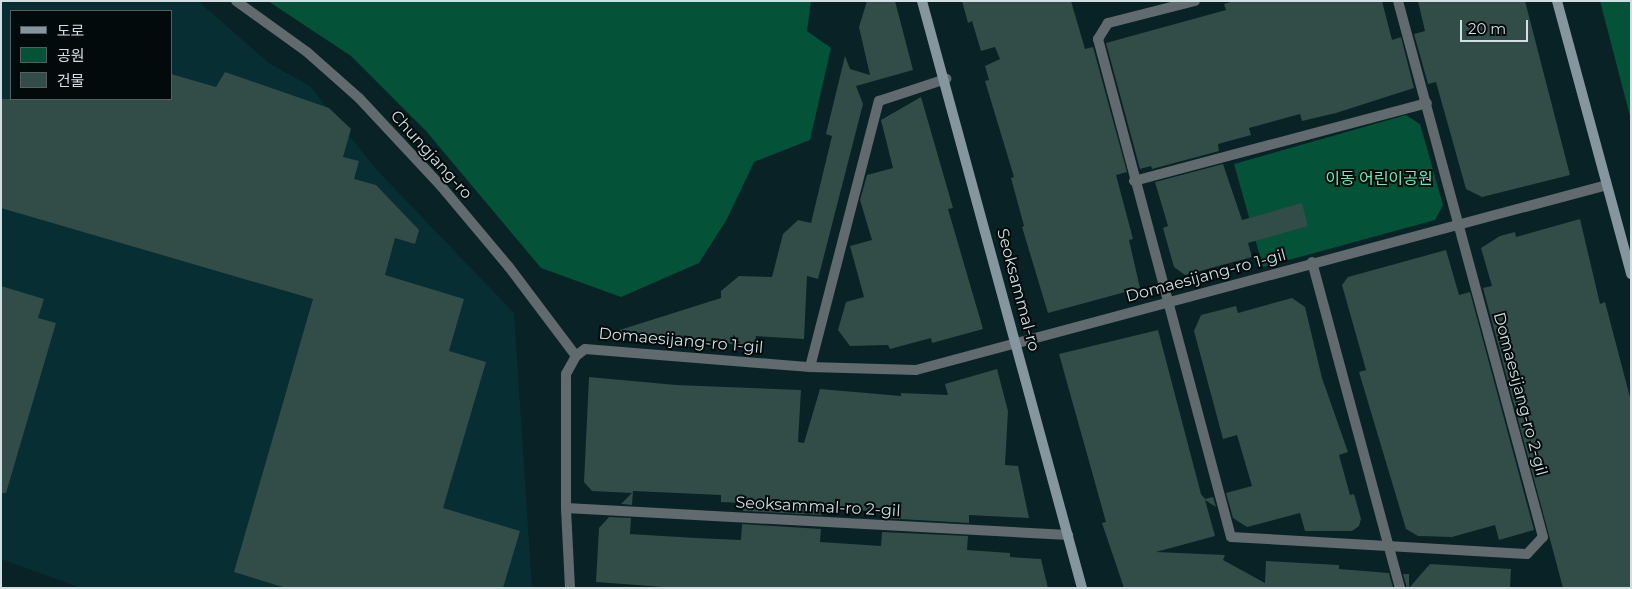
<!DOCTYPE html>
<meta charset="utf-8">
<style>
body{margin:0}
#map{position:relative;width:1632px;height:589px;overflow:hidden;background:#082226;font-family:Montserrat,"Noto Sans KR",sans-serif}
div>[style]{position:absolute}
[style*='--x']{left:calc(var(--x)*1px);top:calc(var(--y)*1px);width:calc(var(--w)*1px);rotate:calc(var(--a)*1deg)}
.built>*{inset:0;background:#072e33}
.green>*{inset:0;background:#045238}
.building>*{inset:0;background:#324c48}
.street>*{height:10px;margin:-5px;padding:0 5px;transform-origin:5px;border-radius:5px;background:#606a6f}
.secondary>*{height:10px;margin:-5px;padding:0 5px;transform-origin:5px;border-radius:5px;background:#85969e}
span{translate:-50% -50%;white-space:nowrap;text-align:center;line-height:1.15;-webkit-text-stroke:4px #020a0b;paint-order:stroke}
.street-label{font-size:16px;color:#d0dfe1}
.park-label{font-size:16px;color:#6decb7}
.frame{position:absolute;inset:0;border:2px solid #d0dfe1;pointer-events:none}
.legend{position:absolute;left:10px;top:10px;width:162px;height:90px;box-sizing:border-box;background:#020a0b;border:1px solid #545f61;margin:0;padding:6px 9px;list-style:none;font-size:15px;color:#d0dfe1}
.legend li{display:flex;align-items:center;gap:10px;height:25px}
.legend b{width:25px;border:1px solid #545f61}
.scale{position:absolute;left:1460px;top:20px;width:68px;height:22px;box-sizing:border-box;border:2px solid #d0dfe1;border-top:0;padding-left:6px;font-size:15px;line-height:18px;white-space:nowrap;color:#d0dfe1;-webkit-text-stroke:4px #020a0b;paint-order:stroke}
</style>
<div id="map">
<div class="built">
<i style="clip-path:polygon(evenodd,1px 1px,198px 1px,270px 64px,310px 86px,375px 168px,514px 313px,532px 588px,81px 588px,1px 559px,1px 1px,11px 11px,171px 11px,171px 99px,11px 99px,11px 11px)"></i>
</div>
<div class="green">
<i style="clip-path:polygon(268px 1px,811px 1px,807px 31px,831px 48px,810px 140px,754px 162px,727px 219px,699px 263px,621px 297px,541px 268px,426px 131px,351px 56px)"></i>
<i style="clip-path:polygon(1600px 1px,1631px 1px,1631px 120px)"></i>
<i style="clip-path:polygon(1406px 115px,1420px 124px,1443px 205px,1435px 220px,1263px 267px,1234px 164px)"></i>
</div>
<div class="building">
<i style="clip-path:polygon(867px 1px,895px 1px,913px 70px,856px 86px,863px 104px,818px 279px,807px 276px,804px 339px,756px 336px,755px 346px,607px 334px,721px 298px,721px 291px,739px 276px,772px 277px,783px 234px,798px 220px,811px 223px,832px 136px,826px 134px,845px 56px,850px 69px,870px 75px,859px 27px)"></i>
<i style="clip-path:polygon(962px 1px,1071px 1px,1085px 49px,1093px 47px,1127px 172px,1116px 175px,1133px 239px,1129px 240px,1140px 288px,1048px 313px,1022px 227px,1024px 226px,1011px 178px,1014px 177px,985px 81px,989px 80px,985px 66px,1000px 59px,995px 47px,981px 51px,972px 21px,968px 23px)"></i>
<i style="clip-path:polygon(1234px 1px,1382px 1px,1392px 40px,1401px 37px,1414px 88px,1336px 113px,1302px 121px,1300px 114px,1249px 128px,1251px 135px,1218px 144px,1219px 151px,1152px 169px,1151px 166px,1140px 169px,1106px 43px,1226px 10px,1224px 4px)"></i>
<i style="clip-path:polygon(1418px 1px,1525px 1px,1570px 175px,1482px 197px,1466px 189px,1436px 82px,1428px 84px,1414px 34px,1425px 31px)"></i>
<i style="clip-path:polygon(225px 72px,329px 108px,351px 129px,343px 157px,359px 161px,354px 179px,376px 185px,419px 230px,415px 244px,395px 238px,385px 275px,464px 299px,449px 351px,486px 362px,443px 508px,520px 531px,503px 588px,286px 588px,234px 572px,313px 299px,1px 208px,1px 99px,171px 99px,171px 74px,216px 87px)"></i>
<i style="clip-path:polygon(921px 97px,953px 208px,948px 209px,983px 329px,932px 343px,931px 338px,890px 349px,888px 345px,850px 346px,838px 330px,846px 302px,864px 297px,850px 246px,872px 240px,860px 200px,867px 175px,893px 168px,881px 120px)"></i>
<i style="clip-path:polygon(1223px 164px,1242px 220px,1302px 203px,1308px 226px,1248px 243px,1252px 257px,1185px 275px,1174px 267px,1163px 228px,1168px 226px,1155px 182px)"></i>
<i style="clip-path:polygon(1580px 219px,1600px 304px,1605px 302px,1631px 401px,1631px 588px,1563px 588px,1483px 288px,1492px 286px,1481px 248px,1500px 236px,1515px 232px,1516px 237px)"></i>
<i style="clip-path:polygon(1446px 250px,1459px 295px,1470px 292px,1534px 530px,1499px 540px,1495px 525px,1452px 537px,1418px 536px,1406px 529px,1359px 372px,1366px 370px,1342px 285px,1348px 277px)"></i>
<i style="clip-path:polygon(1px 286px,44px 299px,38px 318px,56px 323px,6px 493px,1px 493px)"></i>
<i style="clip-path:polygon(1292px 298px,1305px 307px,1322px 378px,1348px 452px,1339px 455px,1350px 495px,1354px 494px,1361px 519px,1359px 526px,1352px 531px,1305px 531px,1300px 513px,1247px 527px,1233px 518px,1226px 493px,1252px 486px,1237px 435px,1223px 439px,1194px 331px,1201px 315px,1236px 306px,1238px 313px)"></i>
<i style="clip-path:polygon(1158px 330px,1201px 494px,1205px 499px,1213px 497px,1216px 507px,1205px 500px,1215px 536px,1156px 552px,1225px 555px,1223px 560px,1265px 583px,1266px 561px,1339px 565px,1339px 569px,1389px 573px,1393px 588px,1124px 588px,1102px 523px,1106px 522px,1059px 354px)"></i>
<i style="clip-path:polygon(997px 369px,1008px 411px,1005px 465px,1018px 466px,1029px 518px,969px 515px,969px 523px,882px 518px,883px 512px,822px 508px,822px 515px,743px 511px,743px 503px,721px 502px,721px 495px,633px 491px,632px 505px,621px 504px,632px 493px,592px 491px,584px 482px,589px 377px,676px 385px,801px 390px,798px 442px,804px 443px,820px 389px,901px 396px,901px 393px,948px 395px,945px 384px)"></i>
<i style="clip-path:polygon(609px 517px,631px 518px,630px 534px,696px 538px,741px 540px,742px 524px,821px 529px,820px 542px,881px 546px,882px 532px,968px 536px,967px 550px,1010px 553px,1010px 557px,1041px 559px,1048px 588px,677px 588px,596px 582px,599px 528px)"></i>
<i style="clip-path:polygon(1430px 564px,1511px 569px,1510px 588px,1409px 588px)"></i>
<i style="clip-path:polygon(1403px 574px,1409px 574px,1409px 588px,1407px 588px)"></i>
</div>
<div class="street">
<i style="--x:236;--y:1;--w:87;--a:35.7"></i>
<i style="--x:307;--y:52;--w:69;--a:41.5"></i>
<i style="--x:359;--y:98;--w:120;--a:47"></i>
<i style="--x:441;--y:186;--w:106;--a:50"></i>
<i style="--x:509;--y:267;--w:111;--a:53"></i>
<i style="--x:1195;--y:1;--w:90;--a:165.8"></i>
<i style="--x:1108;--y:23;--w:19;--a:122"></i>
<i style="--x:1098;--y:39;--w:515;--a:75.05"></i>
<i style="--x:1231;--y:537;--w:296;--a:3.3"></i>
<i style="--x:1527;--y:554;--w:23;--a:-47"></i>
<i style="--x:1543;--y:537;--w:555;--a:-105.14"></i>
<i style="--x:1134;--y:181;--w:303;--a:-14.9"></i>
<i style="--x:1312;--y:262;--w:338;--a:74.9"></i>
<i style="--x:810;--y:367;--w:275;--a:-75.5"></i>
<i style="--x:879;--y:101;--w:71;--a:-18.2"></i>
<i style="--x:566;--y:508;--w:503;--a:3.08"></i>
<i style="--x:570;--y:588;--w:80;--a:-92.9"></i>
<i style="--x:566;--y:508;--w:134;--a:-90"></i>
<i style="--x:566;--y:374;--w:21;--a:-61"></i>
<i style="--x:576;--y:356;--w:11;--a:-38"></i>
<i style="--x:585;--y:349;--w:226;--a:4.6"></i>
<i style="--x:810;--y:367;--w:106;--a:1.6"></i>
<i style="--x:916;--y:370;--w:715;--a:-14.99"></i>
</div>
<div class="secondary">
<i style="--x:922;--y:1;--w:608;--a:74.75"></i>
<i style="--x:1557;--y:1;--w:283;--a:74.8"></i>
</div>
<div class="street-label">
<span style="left:431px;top:155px;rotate:48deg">Chungjang-ro</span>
<span style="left:1206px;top:276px;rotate:-15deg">Domaesijang-ro 1-gil</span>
<span style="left:1018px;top:290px;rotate:75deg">Seoksammal-ro</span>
<span style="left:681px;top:341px;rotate:5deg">Domaesijang-ro 1-gil</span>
<span style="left:1520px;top:394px;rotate:75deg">Domaesijang-ro 2-gil</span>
<span style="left:818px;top:507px;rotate:3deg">Seoksammal-ro 2-gil</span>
</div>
<div class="park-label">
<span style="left:1379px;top:179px">이동 어린이공원</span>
</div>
<div class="frame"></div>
<ul class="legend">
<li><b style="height:6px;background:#85969e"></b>도로</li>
<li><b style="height:14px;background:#045238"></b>공원</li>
<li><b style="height:14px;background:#324c48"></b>건물</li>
</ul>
<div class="scale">20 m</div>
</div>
